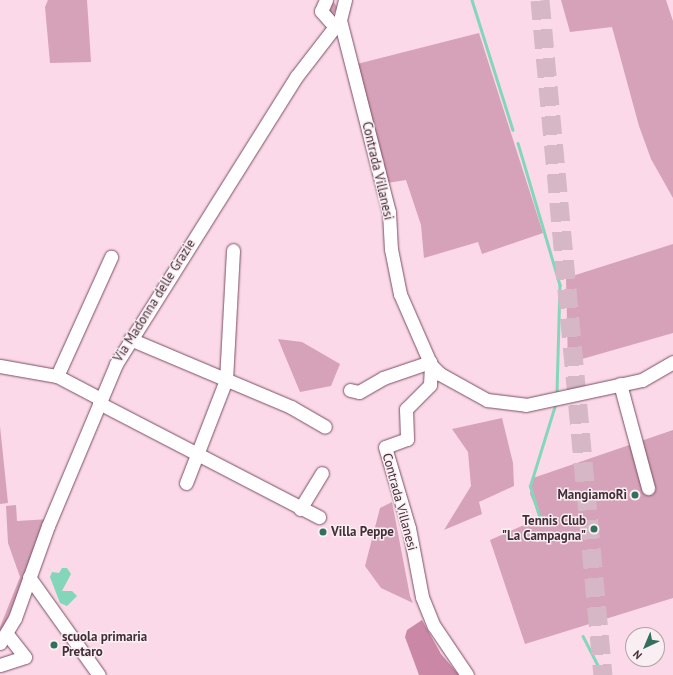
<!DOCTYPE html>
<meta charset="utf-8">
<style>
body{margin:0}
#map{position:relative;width:673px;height:675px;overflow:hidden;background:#fbd9e8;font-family:"PT Sans",sans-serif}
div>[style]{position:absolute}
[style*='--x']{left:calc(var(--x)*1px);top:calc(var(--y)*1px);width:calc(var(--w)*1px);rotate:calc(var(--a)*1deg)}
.green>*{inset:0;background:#d6a2b9}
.forest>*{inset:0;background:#ca87a6}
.water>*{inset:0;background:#83d6ba}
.stream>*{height:2.5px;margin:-1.25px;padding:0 1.25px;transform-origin:1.25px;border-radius:1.25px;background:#83d6ba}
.highway-tunnel>*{height:19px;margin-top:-9.5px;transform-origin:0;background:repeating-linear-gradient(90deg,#d6b7c5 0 19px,transparent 0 29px)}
.roads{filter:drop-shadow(0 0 1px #7c4e63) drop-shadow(0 0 1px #7c4e63)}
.minor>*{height:13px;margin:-6.5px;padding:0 6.5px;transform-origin:6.5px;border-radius:6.5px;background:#fff}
.dots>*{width:11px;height:11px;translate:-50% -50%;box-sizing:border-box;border:2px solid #f9eef2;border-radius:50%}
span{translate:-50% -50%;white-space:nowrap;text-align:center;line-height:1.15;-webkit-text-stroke:3px #f9eef2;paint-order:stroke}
.street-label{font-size:13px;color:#432d37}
.poi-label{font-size:13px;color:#432d37;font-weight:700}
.right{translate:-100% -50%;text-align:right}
.left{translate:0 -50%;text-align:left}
.north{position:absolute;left:625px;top:627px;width:40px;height:40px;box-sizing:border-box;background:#f9eef2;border:1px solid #b0a1a7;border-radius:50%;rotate:224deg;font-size:11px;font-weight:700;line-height:16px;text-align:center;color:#432d37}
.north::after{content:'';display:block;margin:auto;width:14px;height:18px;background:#32705d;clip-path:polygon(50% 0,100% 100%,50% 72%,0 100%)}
</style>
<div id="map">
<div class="green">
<i style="clip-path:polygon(48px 0,87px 0,91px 62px,50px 63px,45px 7px)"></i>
<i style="clip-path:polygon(332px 0,338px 8px,330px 17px,327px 3px)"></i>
<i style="clip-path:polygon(561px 0,666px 0,673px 21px,673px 198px,651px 159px,639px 126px,612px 27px,570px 32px)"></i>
<i style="clip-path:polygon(479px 33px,543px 233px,482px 254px,478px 242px,424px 258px,421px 225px,406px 180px,387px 183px,357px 64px)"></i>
<i style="clip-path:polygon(673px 244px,673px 333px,568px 363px,566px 278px)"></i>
<i style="clip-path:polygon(278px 339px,302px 342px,340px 364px,331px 386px,300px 392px)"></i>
<i style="clip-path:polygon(502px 418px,513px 463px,514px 486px,479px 502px,482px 514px,444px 530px,471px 486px,468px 452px,452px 429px)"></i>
<i style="clip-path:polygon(0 426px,8px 503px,0 504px)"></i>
<i style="clip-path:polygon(673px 430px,673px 598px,525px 644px,490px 540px,540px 518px,530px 494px,533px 478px)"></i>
<i style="clip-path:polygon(392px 502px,410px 596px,413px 603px,381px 588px,365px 566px,380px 508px)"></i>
<i style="clip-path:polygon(16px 505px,17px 521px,50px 519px,0 636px,0 627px,20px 577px,8px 543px,6px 506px)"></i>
</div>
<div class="forest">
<i style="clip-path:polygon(422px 620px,441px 654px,459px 675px,419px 675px,405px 637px,407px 630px)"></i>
</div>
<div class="water">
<i style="clip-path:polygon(62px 568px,67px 568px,71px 574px,62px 591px,72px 591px,77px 596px,67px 606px,60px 603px,50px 577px,52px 572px,59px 573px)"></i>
</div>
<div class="stream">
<i style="--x:472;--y:0;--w:136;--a:72.5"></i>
<i style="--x:518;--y:143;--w:148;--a:73.5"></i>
<i style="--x:560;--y:285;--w:108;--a:91.6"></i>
<i style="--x:539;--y:516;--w:31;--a:-107"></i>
<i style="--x:530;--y:486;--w:85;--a:-72.8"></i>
<i style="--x:583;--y:636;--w:44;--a:62.9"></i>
</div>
<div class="highway-tunnel">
<i style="--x:540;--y:0;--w:678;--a:84.67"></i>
</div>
<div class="roads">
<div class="minor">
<i style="--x:326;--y:0;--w:12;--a:114"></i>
<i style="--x:321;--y:11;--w:21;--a:49"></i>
<i style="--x:340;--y:20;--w:198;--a:75.7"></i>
<i style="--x:389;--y:212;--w:37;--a:87"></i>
<i style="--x:391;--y:249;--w:46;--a:78.7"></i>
<i style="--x:400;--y:294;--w:77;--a:66.4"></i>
<i style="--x:431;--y:365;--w:13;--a:45"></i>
<i style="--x:440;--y:374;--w:54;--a:29"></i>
<i style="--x:487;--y:400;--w:39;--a:7"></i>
<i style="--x:526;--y:405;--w:119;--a:-12.2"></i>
<i style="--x:642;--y:380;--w:36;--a:-30"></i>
<i style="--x:130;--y:339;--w:175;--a:22.9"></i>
<i style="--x:291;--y:407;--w:39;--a:30"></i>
<i style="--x:431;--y:365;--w:20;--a:93"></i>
<i style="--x:430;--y:385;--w:34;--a:135"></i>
<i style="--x:406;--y:409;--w:30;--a:88"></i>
<i style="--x:407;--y:439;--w:23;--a:160"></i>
<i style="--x:385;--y:447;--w:84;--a:73.5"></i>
<i style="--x:409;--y:528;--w:70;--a:79.3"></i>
<i style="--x:422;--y:597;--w:31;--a:68"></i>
<i style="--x:434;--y:626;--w:59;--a:56"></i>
<i style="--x:0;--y:366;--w:58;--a:10"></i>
<i style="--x:57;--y:376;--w:50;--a:27.6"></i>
<i style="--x:57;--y:376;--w:131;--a:-65.6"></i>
<i style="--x:620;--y:384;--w:108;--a:74.9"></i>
<i style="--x:350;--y:390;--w:9;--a:13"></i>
<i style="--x:359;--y:392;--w:28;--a:-30"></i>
<i style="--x:383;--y:378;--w:50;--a:-18.8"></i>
<i style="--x:99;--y:403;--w:248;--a:27.4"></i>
<i style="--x:186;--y:483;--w:110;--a:-68.8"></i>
<i style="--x:226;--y:380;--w:130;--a:-86.9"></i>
<i style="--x:300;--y:509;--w:42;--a:-58.6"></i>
<i style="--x:29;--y:577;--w:120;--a:54.5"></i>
<i style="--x:0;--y:643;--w:29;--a:-59"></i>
<i style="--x:15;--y:618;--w:98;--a:-70.3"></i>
<i style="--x:48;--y:526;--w:176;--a:-67.2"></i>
<i style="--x:116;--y:364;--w:339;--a:-57.9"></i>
<i style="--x:296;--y:77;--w:72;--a:-52.3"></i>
<i style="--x:340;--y:20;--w:21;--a:-76"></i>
<i style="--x:0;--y:665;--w:26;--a:-18"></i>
<i style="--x:25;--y:657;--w:29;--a:-128"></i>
</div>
</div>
<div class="dots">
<i style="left:635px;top:495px;background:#32705d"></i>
<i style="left:594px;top:529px;background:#32705d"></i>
<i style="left:323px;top:532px;background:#32705d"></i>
<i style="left:54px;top:645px;background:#32705d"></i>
</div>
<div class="street-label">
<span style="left:377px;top:171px;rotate:77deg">Contrada Villanesi</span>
<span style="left:155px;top:301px;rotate:-58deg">Via Madonna delle Grazie</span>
<span style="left:399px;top:502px;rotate:75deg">Contrada Villanesi</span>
</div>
<div class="poi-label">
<span class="right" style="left:627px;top:495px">MangiamoRì</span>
<span class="right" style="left:586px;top:529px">Tennis Club<br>"La Campagna"</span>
<span class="left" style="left:331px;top:532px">Villa Peppe</span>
<span class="left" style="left:62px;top:645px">scuola primaria<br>Pretaro</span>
</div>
<div class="north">N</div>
</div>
